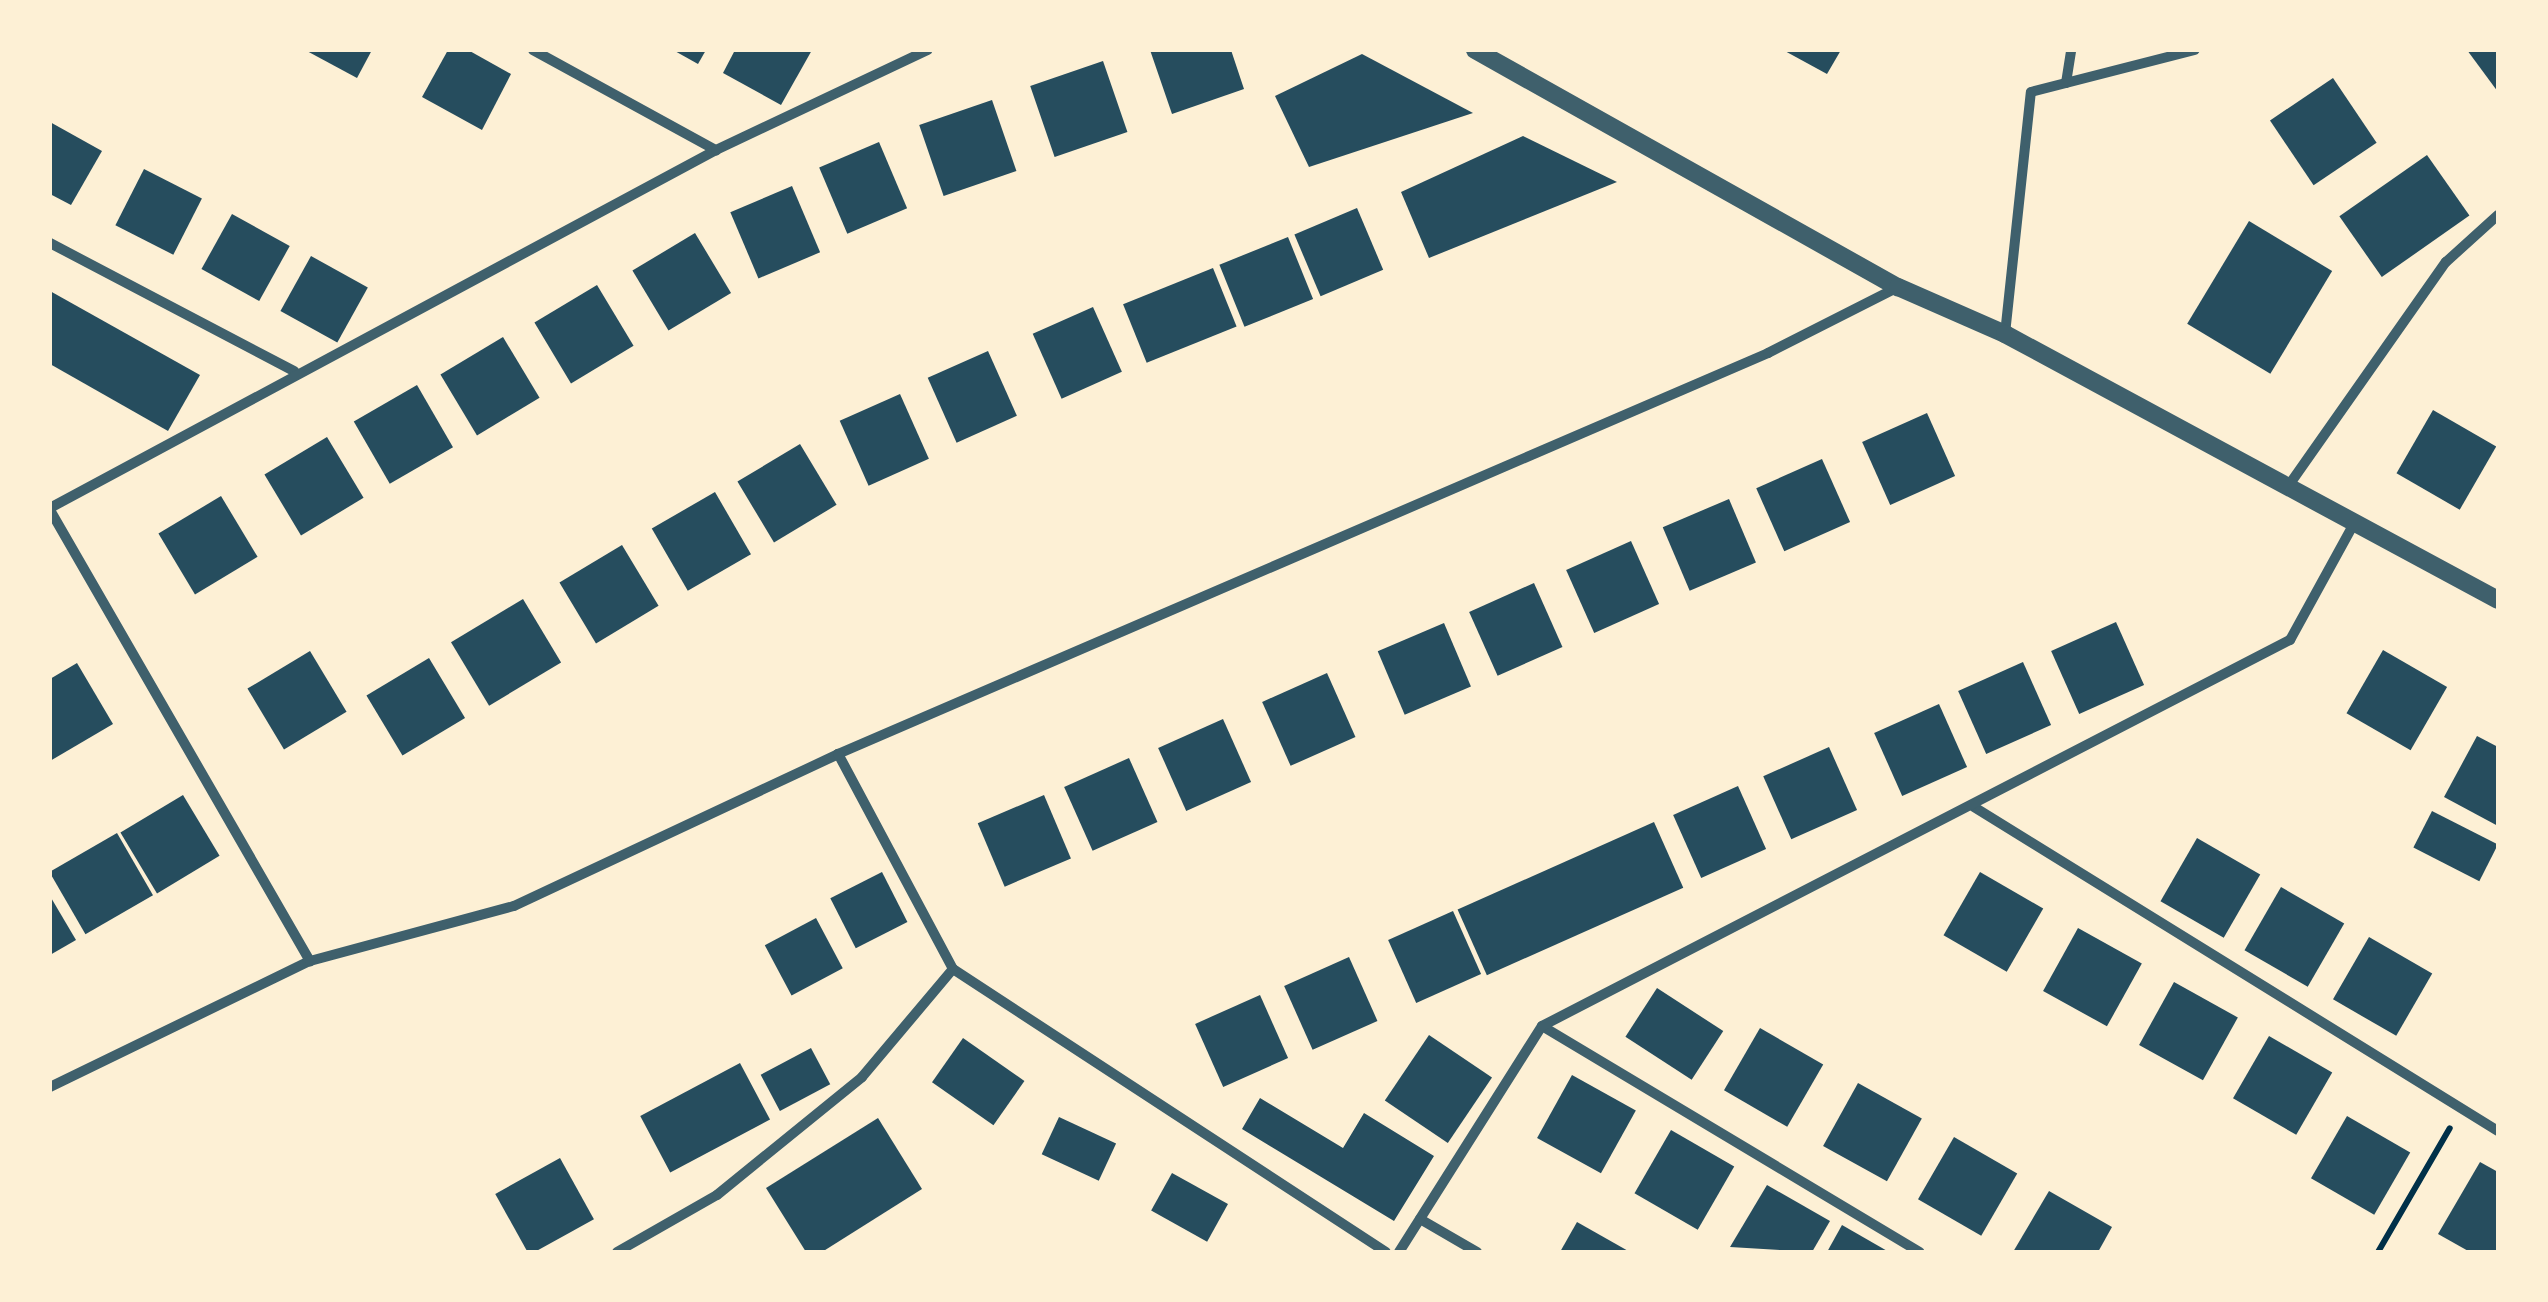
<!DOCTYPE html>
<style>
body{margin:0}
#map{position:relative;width:2548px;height:1302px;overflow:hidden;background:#fdf0d5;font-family:Bitter,serif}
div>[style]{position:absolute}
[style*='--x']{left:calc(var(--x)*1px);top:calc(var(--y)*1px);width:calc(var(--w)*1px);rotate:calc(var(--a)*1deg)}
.building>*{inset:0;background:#264d5e;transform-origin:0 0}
.path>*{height:6px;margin:-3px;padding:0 3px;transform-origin:3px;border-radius:3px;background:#003049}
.minor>*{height:10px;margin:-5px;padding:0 5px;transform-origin:5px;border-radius:5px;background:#3f606c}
.tertiary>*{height:18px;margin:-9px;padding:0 9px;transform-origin:9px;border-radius:9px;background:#3f606c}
span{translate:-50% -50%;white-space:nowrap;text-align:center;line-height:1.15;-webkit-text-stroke:9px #fdf0d5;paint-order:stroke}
.frame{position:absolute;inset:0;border:52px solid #fdf0d5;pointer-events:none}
</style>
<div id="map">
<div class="building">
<i style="clip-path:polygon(305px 50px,372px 50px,357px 78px)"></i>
<i style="clip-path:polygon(448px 50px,468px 50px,511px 74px,482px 130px,422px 97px)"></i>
<i style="clip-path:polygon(673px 50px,706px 50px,698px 64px)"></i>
<i style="clip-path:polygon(735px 50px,812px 50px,781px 105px,723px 73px)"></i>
<i style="clip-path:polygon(1150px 50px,1231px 50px,1244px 89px,1172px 114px)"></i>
<i style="clip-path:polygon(1783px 50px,1841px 50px,1827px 74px)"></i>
<i style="clip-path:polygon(2467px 50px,2498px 50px,2498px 92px)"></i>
<i style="clip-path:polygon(1362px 54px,1473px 113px,1309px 167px,1275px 96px)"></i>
<i style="left:1103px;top:61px;width:75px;height:77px;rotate:71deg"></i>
<i style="left:2333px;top:78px;width:78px;height:76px;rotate:56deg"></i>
<i style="left:992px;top:100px;width:75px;height:77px;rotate:71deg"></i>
<i style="clip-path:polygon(50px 122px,102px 151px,71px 205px,50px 194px)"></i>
<i style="clip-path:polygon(1523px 136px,1617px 182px,1429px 258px,1401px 192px)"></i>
<i style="left:879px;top:142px;width:72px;height:65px;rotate:67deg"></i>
<i style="left:2427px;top:155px;width:74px;height:107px;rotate:55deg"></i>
<i style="left:144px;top:169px;width:65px;height:63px;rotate:27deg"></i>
<i style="left:792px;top:186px;width:72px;height:67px;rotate:67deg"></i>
<i style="left:1357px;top:208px;width:67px;height:68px;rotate:67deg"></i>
<i style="left:232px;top:214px;width:66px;height:63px;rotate:29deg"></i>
<i style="left:2249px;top:221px;width:97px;height:120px;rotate:31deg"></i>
<i style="left:695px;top:233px;width:70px;height:73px;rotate:59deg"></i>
<i style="left:1288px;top:237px;width:67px;height:74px;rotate:68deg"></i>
<i style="left:311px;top:256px;width:65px;height:63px;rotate:29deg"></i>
<i style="left:1213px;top:268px;width:63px;height:97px;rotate:68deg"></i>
<i style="left:597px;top:285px;width:71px;height:73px;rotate:59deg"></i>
<i style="clip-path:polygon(50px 291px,200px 375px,168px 431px,50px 364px)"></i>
<i style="left:1093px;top:307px;width:71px;height:66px;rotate:66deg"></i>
<i style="left:503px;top:337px;width:71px;height:73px;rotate:59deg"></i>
<i style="left:988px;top:351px;width:71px;height:66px;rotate:66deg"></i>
<i style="left:417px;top:385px;width:72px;height:73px;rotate:60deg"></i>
<i style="left:900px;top:394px;width:71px;height:66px;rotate:66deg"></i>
<i style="left:2433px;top:410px;width:73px;height:73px;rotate:30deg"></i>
<i style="left:1927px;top:413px;width:69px;height:71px;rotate:66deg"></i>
<i style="left:327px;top:437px;width:71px;height:73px;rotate:59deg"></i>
<i style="left:800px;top:444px;width:71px;height:73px;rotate:59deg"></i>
<i style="left:1822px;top:459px;width:69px;height:72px;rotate:66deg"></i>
<i style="left:715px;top:492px;width:72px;height:73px;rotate:60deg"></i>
<i style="left:221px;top:496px;width:71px;height:73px;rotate:59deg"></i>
<i style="left:1729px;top:499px;width:69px;height:72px;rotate:67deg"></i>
<i style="left:1631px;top:541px;width:69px;height:71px;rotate:66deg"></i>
<i style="left:622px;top:545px;width:71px;height:73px;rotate:59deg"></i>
<i style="left:1534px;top:583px;width:70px;height:71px;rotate:66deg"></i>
<i style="left:523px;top:599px;width:74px;height:84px;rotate:59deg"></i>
<i style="left:2116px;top:622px;width:69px;height:71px;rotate:66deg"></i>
<i style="left:1444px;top:623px;width:69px;height:72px;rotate:67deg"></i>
<i style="left:2383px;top:650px;width:74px;height:73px;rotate:30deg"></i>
<i style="left:310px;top:651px;width:71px;height:73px;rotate:59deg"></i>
<i style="left:429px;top:658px;width:70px;height:73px;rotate:59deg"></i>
<i style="left:2023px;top:662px;width:69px;height:71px;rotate:66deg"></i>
<i style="clip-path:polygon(77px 663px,113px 724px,50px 761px,50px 679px)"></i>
<i style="left:1327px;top:673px;width:70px;height:71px;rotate:66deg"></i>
<i style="left:1939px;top:704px;width:69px;height:71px;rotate:66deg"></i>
<i style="left:1223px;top:719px;width:69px;height:71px;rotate:66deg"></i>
<i style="clip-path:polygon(2477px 736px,2498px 747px,2498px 826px,2444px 797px)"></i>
<i style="left:1829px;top:747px;width:69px;height:72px;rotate:66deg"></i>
<i style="left:1129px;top:758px;width:70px;height:71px;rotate:66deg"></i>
<i style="left:1738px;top:786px;width:69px;height:71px;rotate:66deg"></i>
<i style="left:183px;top:795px;width:71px;height:73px;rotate:59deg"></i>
<i style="left:1044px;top:795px;width:69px;height:72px;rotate:67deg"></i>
<i style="left:2432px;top:811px;width:74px;height:41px;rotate:27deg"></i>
<i style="left:1654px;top:822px;width:72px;height:215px;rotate:66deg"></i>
<i style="left:117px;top:833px;width:72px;height:78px;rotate:60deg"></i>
<i style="left:2197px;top:838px;width:73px;height:73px;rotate:30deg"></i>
<i style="left:882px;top:872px;width:56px;height:58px;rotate:63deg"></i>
<i style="left:1980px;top:872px;width:73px;height:73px;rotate:30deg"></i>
<i style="left:2281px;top:887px;width:73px;height:73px;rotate:30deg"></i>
<i style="clip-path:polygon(50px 896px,76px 940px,50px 955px)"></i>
<i style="left:1453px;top:911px;width:69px;height:71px;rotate:66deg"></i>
<i style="left:816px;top:918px;width:57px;height:58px;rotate:62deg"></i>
<i style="left:2078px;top:928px;width:73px;height:72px;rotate:29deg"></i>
<i style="left:2369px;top:937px;width:73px;height:72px;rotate:30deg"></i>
<i style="left:1349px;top:957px;width:70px;height:71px;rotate:66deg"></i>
<i style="left:2174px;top:982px;width:73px;height:72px;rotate:29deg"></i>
<i style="left:1657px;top:988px;width:79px;height:58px;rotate:33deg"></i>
<i style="left:1260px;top:995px;width:69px;height:71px;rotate:66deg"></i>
<i style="left:1760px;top:1028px;width:73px;height:72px;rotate:30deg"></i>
<i style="left:1429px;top:1035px;width:76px;height:79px;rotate:34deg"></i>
<i style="left:2269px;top:1036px;width:73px;height:72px;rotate:30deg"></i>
<i style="left:963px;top:1038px;width:75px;height:54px;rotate:35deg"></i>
<i style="left:811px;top:1048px;width:41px;height:57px;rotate:62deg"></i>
<i style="left:740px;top:1063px;width:64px;height:113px;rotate:62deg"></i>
<i style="left:1572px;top:1075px;width:73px;height:72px;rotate:29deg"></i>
<i style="left:1858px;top:1083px;width:73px;height:72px;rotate:29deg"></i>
<i style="clip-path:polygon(1260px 1098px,1343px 1148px,1364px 1113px,1434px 1156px,1394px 1221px,1242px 1129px)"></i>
<i style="left:2347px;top:1116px;width:73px;height:72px;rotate:30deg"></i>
<i style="left:1059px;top:1117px;width:63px;height:41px;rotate:25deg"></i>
<i style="clip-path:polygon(878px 1118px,922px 1189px,822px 1252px,806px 1252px,766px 1188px)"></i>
<i style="left:1671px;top:1130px;width:73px;height:73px;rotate:30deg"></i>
<i style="left:1954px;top:1137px;width:73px;height:72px;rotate:30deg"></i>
<i style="left:560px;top:1158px;width:70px;height:74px;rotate:61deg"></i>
<i style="clip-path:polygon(2480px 1162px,2498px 1172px,2498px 1252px,2470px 1252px,2438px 1234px)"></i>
<i style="left:1172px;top:1173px;width:64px;height:43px;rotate:29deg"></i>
<i style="clip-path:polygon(1767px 1185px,1830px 1221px,1812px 1252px,1730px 1247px)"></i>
<i style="clip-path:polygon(2049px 1191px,2112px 1227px,2098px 1252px,2013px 1252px)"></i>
<i style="clip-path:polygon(1577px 1222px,1630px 1252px,1560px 1252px)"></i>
<i style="clip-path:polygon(1842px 1225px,1889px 1252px,1827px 1252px)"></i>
</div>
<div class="path">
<i style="--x:2378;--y:1252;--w:143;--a:-59.9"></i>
</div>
<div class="minor">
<i style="--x:533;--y:50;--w:209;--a:28.7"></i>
<i style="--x:2066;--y:83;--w:33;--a:-81"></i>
<i style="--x:50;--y:243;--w:276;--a:27.7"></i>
<i style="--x:2005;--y:334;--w:243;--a:-83.9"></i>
<i style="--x:2031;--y:92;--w:169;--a:-14.4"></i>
<i style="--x:2289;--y:485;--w:273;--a:-54.9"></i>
<i style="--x:2446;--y:262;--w:70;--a:-42.1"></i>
<i style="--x:50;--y:508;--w:756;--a:-28.26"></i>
<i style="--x:716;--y:150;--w:234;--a:-25.3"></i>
<i style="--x:50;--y:510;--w:521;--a:60.04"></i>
<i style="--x:1974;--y:807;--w:616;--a:31.73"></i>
<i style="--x:953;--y:969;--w:517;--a:33.17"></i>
<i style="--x:1542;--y:1026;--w:440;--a:30.9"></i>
<i style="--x:50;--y:1087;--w:289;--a:-25.9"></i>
<i style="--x:310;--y:961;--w:211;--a:-15.1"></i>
<i style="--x:514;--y:906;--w:358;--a:-25.1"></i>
<i style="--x:838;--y:754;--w:1013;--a:-23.32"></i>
<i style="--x:1768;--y:353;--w:146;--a:-26.9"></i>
<i style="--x:1420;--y:1219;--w:66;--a:30.1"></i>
<i style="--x:617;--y:1252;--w:115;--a:-29.7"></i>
<i style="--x:717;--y:1195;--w:187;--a:-39.1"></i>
<i style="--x:862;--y:1077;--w:141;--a:-49.9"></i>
<i style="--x:953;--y:969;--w:244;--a:-118.1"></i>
<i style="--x:1399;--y:1252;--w:267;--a:-57.7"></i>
<i style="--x:1542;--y:1026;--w:842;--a:-27.3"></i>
<i style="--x:2290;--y:640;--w:135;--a:-61.2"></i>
</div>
<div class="tertiary">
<i style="--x:1475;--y:50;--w:485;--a:29.3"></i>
<i style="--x:1898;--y:287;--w:117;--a:23.7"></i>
<i style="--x:2005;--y:334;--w:560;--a:28.35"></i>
</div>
<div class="frame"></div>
</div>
